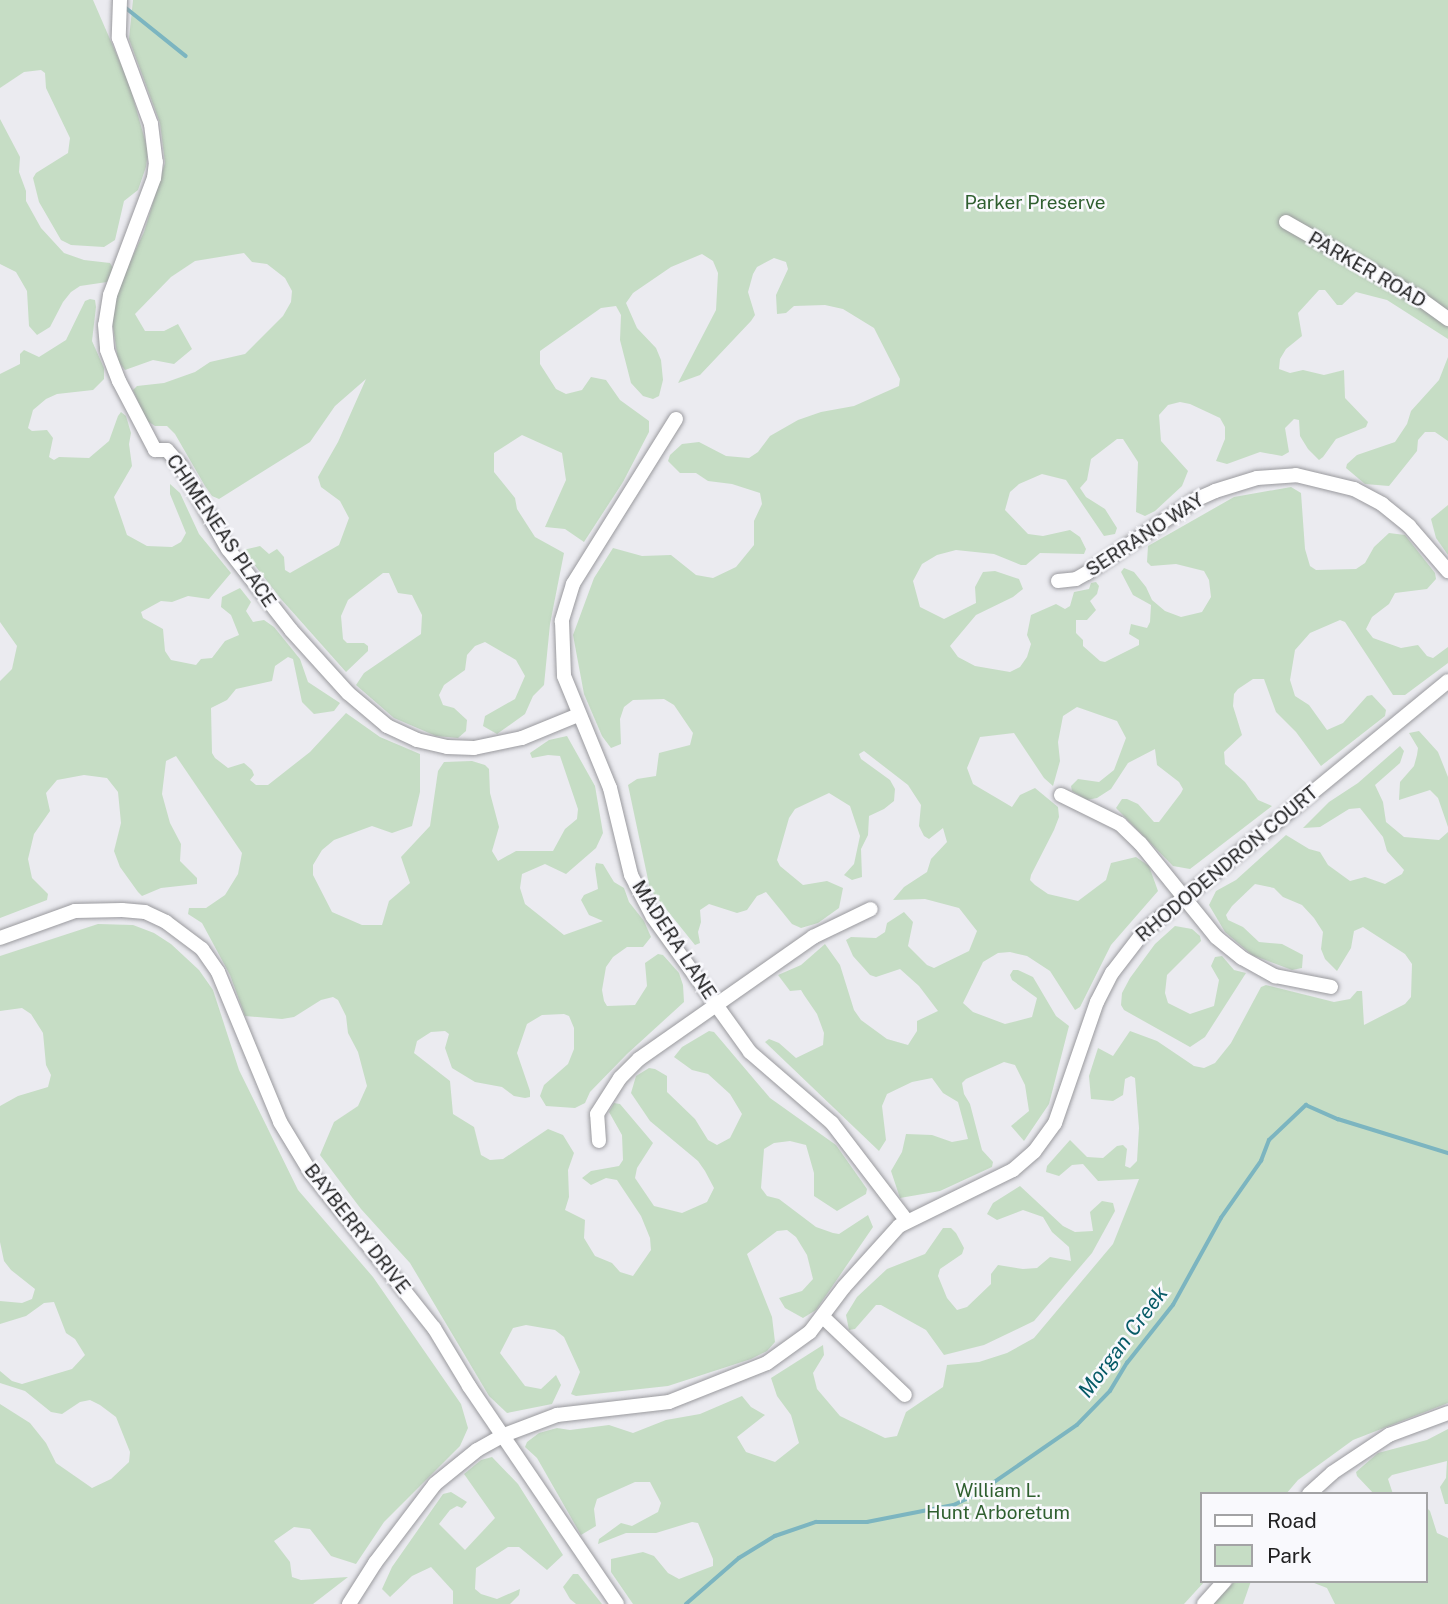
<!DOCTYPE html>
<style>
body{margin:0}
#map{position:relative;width:1448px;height:1604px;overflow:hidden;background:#ebebf0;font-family:"Public Sans",sans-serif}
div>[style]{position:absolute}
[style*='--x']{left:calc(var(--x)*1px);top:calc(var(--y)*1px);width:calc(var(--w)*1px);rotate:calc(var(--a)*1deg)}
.green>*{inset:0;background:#c6ddc5}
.stream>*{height:3.5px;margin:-1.75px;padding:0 1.75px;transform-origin:1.75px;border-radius:1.75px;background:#7cb5c0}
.roads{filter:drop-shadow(0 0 2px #9a9a9e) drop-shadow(0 0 2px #9a9a9e)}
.minor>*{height:14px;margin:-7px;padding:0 7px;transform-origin:7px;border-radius:7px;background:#fff}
span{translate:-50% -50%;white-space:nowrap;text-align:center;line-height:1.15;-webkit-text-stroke:5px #f9f9fd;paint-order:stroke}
.park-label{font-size:19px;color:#2f5f2f}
.street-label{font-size:19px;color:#212122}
.water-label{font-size:21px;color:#075b67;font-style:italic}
.legend{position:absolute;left:1200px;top:1492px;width:228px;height:91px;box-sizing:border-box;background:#f9f9fd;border:2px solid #a3a3a5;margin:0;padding:9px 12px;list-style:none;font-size:21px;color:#212122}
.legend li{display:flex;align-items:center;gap:14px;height:35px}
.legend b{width:35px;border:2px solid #a3a3a5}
</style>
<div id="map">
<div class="green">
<i style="clip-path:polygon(0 0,93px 0,129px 83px,148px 151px,146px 167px,138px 190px,124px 201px,115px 240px,104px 247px,71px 245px,61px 240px,39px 202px,33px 178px,36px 173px,68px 153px,70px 138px,46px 88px,45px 73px,41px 70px,24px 72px,0 88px)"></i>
<i style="clip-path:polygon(133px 0,1448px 0,1448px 339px,1387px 300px,1356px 292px,1342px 305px,1337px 305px,1325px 290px,1319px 290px,1298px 313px,1302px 336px,1286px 349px,1280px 359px,1279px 369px,1290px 373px,1303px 370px,1324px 375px,1344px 370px,1345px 398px,1368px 422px,1366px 427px,1336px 439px,1323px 457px,1319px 460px,1308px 449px,1300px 436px,1299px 420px,1294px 419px,1285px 428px,1289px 452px,1282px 456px,1260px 452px,1227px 464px,1216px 461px,1225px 439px,1225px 427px,1220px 418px,1190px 404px,1180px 402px,1168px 405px,1159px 415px,1161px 441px,1188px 471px,1182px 486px,1155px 511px,1145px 516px,1136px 512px,1138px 462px,1123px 439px,1117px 439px,1091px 459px,1087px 480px,1080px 488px,1086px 497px,1105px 509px,1117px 528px,1115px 534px,1104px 536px,1066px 480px,1042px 474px,1019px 484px,1010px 492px,1005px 510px,1028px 534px,1043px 536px,1070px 530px,1080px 537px,1086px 549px,1084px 554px,1040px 553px,1026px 565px,1021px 565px,994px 554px,956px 550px,937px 555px,922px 564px,913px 581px,920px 607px,944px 619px,976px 603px,975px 587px,983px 572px,995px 571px,1019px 579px,1023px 589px,1013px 597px,976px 615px,950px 646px,958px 657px,975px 666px,1010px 672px,1020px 667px,1027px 657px,1031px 644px,1027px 635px,1031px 615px,1056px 604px,1065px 609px,1070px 606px,1074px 592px,1089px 589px,1091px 583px,1096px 582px,1099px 586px,1097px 594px,1090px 601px,1096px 610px,1087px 620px,1076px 620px,1076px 633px,1083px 640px,1083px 646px,1100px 661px,1105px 662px,1139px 645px,1139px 640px,1129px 634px,1131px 624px,1147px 628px,1150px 622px,1151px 605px,1133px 595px,1121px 572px,1124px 568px,1134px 572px,1146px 587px,1152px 600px,1165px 611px,1181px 617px,1202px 612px,1211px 597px,1209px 580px,1204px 571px,1176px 564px,1151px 566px,1147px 562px,1148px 546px,1234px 497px,1291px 487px,1301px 493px,1305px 549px,1310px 566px,1316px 570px,1356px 569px,1365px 563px,1374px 547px,1389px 533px,1405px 535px,1435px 573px,1436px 579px,1427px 589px,1395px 593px,1389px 604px,1372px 617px,1366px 629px,1373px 638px,1401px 648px,1418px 645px,1427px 656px,1433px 658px,1448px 647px,1448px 663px,1405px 695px,1393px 695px,1345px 622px,1340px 620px,1310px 633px,1295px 650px,1290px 680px,1295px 696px,1309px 705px,1327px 730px,1343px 723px,1367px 696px,1372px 695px,1386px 710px,1385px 716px,1321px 766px,1296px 732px,1276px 712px,1264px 679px,1253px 679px,1238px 689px,1234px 694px,1233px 706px,1242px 735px,1224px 752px,1225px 764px,1245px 782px,1258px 800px,1272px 806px,1190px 869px,1173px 866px,1116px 808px,1122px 799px,1127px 799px,1138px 804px,1154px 822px,1159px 822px,1181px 793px,1183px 789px,1179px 782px,1157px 765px,1155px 749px,1128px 763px,1111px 789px,1097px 798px,1087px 800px,1072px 791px,1071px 786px,1078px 779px,1099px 782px,1114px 770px,1126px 738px,1117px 721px,1077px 707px,1063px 716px,1058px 742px,1060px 761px,1053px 786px,1044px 778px,1014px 733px,980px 737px,967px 768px,973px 784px,1012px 807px,1020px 795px,1035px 788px,1058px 807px,1059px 817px,1054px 830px,1031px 875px,1030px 880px,1035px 885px,1048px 894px,1078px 901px,1106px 880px,1111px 863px,1136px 857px,1149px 866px,1158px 891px,1111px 945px,1080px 1007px,1075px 1010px,1050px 971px,1027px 956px,1010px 952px,998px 953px,983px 962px,963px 1003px,973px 1012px,1005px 1024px,1032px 1017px,1037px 998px,1012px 980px,1010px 975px,1013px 970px,1018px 970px,1033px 977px,1056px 1016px,1069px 1026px,1049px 1104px,1024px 1141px,1011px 1126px,1029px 1111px,1025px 1085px,1015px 1065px,1004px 1062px,966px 1079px,962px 1083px,964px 1094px,970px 1104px,982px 1150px,993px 1162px,992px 1167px,940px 1191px,900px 1198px,891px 1171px,902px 1152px,906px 1134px,932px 1135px,952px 1142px,968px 1139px,958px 1102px,943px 1093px,932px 1078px,912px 1082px,887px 1094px,882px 1106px,886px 1140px,879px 1151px,765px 1042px,769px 1039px,779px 1043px,796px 1058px,823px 1045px,824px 1033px,817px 1014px,804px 995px,801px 990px,790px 991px,778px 975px,801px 965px,825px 944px,840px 965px,854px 1010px,861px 1020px,887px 1039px,908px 1045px,917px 1031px,917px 1021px,938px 1011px,919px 986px,900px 969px,876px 977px,870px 975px,853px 956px,846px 940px,851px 937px,876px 938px,885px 932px,887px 923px,904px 912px,913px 922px,908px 946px,927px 965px,934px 968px,969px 951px,977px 931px,959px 908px,925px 899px,893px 900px,904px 887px,927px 872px,931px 859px,947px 842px,943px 828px,929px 839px,924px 836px,919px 826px,921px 805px,908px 785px,864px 751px,859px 754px,861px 759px,890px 780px,895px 789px,894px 801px,884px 809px,869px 816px,868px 835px,861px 849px,862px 877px,852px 880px,844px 875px,854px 864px,860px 836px,850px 806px,829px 793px,795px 809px,789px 818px,777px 860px,780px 866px,803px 885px,827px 881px,843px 888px,839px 908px,818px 923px,801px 928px,792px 924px,766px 892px,757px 896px,747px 910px,737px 913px,709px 904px,700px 910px,701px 922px,698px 932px,700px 943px,695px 945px,650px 889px,628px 785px,637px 779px,656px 776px,659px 753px,690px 745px,693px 733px,674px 705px,664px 699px,633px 700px,624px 707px,620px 719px,621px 744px,611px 748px,602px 736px,584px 694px,573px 635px,594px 578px,613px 548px,642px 556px,671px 555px,696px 575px,713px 578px,736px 567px,754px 545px,754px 521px,762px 504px,760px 493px,732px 484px,708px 481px,696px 473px,680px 473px,668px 461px,670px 455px,682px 444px,699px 442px,726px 456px,749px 458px,758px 452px,770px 436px,798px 420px,821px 412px,854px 406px,899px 386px,900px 379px,874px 328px,843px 309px,825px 305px,794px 306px,786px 313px,777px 314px,776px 295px,788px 269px,786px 262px,774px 258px,757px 267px,753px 274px,748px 292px,755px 315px,751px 321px,700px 375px,678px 383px,716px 310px,718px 273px,713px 261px,702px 254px,671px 267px,633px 293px,626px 303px,637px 328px,656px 348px,661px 360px,663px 380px,659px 396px,653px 399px,643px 396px,631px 383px,620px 340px,621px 315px,616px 306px,601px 308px,540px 351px,540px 364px,556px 389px,566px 394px,582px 390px,591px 377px,606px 380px,620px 400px,649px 421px,649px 432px,623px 482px,584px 542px,565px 529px,545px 527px,566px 480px,562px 453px,522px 435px,494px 453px,494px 472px,515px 498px,517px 509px,535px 537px,564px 553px,550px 624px,544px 685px,533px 696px,525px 714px,497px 734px,483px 726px,485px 716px,515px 699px,525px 676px,516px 660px,485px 642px,475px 646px,467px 655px,465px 670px,444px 685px,439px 695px,443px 705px,454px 708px,467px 720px,466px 731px,458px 738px,436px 736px,394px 718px,356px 685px,364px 673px,421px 634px,422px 615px,412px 595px,398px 593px,389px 573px,383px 573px,348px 600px,341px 616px,343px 639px,347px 643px,364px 643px,368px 646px,368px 651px,346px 672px,281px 599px,243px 550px,260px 546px,269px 554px,277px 549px,284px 557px,285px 570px,290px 573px,339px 545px,349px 518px,340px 501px,321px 487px,318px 477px,338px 442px,366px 379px,335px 406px,310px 442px,219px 499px,212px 496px,205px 486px,175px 434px,167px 426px,155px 426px,146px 420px,133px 390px,137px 386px,164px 383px,195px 372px,210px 362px,245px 354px,283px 316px,291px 302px,292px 291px,285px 278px,267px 264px,252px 262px,244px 253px,195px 261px,171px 277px,135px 314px,145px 331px,164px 331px,178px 324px,192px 349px,174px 364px,153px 360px,125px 370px,118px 361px,112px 319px,115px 294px,144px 232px,165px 163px,160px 123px,129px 39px)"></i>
<i style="clip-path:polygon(0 119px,20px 157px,19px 172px,26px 191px,26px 201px,41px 228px,64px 253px,84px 260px,110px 263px,113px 268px,107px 282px,80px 286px,71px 292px,63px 302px,50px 327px,37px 335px,29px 326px,27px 291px,16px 272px,0 264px)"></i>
<i style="clip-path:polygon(90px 299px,95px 300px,96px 307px,92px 341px,104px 368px,104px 379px,93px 390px,57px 394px,46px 399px,33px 410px,28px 428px,32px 431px,47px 430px,53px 438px,49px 457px,54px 460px,59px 457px,89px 458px,109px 441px,118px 416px,121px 412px,126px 416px,131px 433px,129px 444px,132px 466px,114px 497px,127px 535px,147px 546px,172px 547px,181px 542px,186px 533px,170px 494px,170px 484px,180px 493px,199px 534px,231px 573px,209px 599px,188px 596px,172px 602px,161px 601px,141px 612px,143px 618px,163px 629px,165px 651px,171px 660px,196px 665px,201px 659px,212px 658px,225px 641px,239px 635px,231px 615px,221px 607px,222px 597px,240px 588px,251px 602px,246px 611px,253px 622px,264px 620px,274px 627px,300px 659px,308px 682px,340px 703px,334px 711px,314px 714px,302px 702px,293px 659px,288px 657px,275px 666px,272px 681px,236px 689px,227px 700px,211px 708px,212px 753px,215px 758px,228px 768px,244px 763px,252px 770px,254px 775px,250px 780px,256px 785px,268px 785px,310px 752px,346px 713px,380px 737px,420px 754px,420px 792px,412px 826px,392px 833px,372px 826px,334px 840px,322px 850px,313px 865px,313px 875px,332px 912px,362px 925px,382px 925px,389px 901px,410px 883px,401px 857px,430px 826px,438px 771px,444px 762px,472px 761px,485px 765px,489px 769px,490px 793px,499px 827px,492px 851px,498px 861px,516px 851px,553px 851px,565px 829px,577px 819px,578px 809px,560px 756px,548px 755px,532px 758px,530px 753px,549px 740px,567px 736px,595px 786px,603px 833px,596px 848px,566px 874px,545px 864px,522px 874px,520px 888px,525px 904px,564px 935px,603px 921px,589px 915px,581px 900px,584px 895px,598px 889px,595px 868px,596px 863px,603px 864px,614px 882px,624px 888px,629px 902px,644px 921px,651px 937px,643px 947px,627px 947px,613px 957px,606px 967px,602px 990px,604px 1001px,607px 1006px,635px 1005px,647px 986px,645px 963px,658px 954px,663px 955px,679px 973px,683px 985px,684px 1002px,627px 1054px,590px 1092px,585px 1103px,575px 1108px,546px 1106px,540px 1096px,544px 1085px,568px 1064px,574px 1049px,574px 1028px,569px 1016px,564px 1014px,542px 1015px,527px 1024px,517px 1053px,530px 1091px,530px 1097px,525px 1098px,514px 1096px,502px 1087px,475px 1082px,452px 1068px,445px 1048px,449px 1034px,445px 1031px,431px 1032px,417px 1041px,414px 1053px,450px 1081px,453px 1114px,474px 1127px,481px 1155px,490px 1160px,503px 1159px,548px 1129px,563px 1135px,574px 1153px,568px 1170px,569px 1197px,565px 1210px,585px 1220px,584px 1238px,595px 1256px,612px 1263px,620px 1272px,633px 1276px,651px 1250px,650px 1238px,641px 1216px,617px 1180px,606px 1178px,591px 1185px,582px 1178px,591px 1171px,619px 1166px,623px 1160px,622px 1135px,609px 1112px,614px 1103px,620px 1104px,653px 1143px,637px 1168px,635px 1178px,654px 1206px,682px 1213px,707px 1202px,714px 1188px,705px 1171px,698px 1161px,650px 1121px,631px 1093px,636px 1076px,649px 1068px,655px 1069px,667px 1076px,667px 1092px,695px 1119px,708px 1140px,717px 1145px,730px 1138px,742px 1114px,730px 1094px,708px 1074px,692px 1070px,674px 1057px,682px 1047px,709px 1031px,714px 1032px,770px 1098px,836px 1145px,867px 1189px,866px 1194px,837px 1211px,814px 1196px,814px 1173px,806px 1145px,790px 1141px,774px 1143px,764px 1149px,761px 1188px,767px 1196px,779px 1199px,816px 1227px,833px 1233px,839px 1234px,868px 1215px,873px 1227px,816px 1310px,803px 1318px,785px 1308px,779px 1298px,802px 1291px,813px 1279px,807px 1255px,796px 1237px,787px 1230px,777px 1231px,747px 1254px,772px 1317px,775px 1342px,767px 1351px,751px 1359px,668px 1386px,576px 1396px,571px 1394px,580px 1372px,564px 1337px,555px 1330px,526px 1325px,513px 1328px,500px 1353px,525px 1386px,541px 1389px,556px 1375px,561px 1385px,552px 1404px,507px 1413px,489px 1396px,410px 1263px,361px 1209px,320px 1155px,334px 1122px,358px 1106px,367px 1086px,358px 1052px,348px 1033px,346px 1016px,338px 1000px,333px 997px,321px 1000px,294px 1017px,282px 1019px,245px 1016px,230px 975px,202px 923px,188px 914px,189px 908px,206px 908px,225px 895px,238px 874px,242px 853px,176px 756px,166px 761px,162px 794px,170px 823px,181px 844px,180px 861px,197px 878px,197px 884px,161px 888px,142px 896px,138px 892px,120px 867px,114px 851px,121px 823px,118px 792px,107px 778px,84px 775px,57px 780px,46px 793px,50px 811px,34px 834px,28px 859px,32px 878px,48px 894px,47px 900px,0 918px,0 681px,12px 669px,17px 646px,0 622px,0 374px,20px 364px,20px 354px,24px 350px,39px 357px,66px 340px,85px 301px)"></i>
<i style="clip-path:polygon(1448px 357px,1448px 441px,1435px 432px,1425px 432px,1418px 440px,1417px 451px,1389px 486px,1365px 484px,1346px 468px,1347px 464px,1357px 455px,1395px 442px,1407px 424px,1411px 411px,1439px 380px)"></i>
<i style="clip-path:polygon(1448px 505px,1448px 555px,1436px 538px,1431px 519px)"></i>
<i style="clip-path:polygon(1419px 731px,1438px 752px,1448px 777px,1448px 827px,1438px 798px,1430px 790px,1399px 800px,1400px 782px,1414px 766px,1417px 755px,1418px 748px,1409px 733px)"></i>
<i style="clip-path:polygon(1400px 746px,1404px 751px,1400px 763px,1375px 785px,1383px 802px,1386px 822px,1404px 837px,1439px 840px,1448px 832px,1448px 1403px,1353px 1440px,1298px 1480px,1286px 1494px,1201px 1494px,1201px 1581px,1205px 1581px,1184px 1604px,633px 1604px,611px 1572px,611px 1559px,643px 1552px,654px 1556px,668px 1573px,679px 1579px,713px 1566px,713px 1559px,698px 1523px,692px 1522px,656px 1533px,626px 1533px,598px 1544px,599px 1539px,621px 1523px,632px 1526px,658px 1512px,661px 1503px,650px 1482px,635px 1482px,597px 1499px,594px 1509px,596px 1526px,581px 1535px,537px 1458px,525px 1447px,527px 1442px,539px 1433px,557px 1428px,570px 1430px,609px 1425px,633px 1433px,666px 1420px,700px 1414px,742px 1396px,751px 1407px,765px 1415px,737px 1437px,746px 1452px,775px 1462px,799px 1443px,791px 1415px,777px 1396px,771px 1378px,823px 1345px,824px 1355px,813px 1373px,817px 1389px,840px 1416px,885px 1438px,897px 1436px,906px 1412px,943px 1387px,947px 1365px,979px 1362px,1007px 1353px,1034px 1338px,1113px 1244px,1139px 1179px,1098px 1181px,1083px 1164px,1072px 1165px,1059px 1176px,1046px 1172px,1047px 1166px,1070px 1140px,1087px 1157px,1103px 1158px,1117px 1146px,1123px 1145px,1127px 1149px,1125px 1166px,1130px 1168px,1137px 1161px,1139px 1128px,1135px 1078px,1131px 1076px,1125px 1079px,1123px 1095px,1113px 1101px,1091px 1099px,1089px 1076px,1098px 1048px,1113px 1056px,1130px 1031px,1157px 1041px,1194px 1066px,1204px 1068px,1215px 1063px,1231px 1043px,1261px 987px,1266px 985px,1334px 1002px,1350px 999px,1357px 991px,1362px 991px,1364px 1025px,1405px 1004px,1411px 997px,1412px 964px,1405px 954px,1363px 927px,1354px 931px,1351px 948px,1337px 971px,1325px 959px,1321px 949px,1323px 932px,1314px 918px,1302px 905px,1283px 897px,1274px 888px,1255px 884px,1232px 906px,1226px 915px,1228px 920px,1243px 927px,1259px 942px,1282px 944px,1303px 955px,1302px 968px,1292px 970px,1252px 955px,1225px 932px,1209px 905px,1216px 891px,1236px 880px,1286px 835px,1309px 849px,1320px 852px,1328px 865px,1350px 881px,1365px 877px,1385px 884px,1402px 874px,1404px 870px,1387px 851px,1383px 837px,1360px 808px,1349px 809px,1320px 827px,1303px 828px,1329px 802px,1358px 783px)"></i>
<i style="clip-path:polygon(98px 924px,133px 925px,154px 933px,171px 944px,199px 970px,213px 990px,239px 1070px,298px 1190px,373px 1277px,461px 1404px,468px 1428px,460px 1446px,384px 1522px,356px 1564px,331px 1556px,310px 1529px,294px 1527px,274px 1541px,290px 1562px,292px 1577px,301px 1580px,348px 1577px,313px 1604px,0 1604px,0 1404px,30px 1423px,46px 1443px,56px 1463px,92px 1488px,111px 1479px,129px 1462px,130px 1452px,116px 1417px,100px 1405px,90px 1400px,80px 1402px,62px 1414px,51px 1412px,25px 1391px,0 1383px,0 1371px,12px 1381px,22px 1384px,72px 1369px,85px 1355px,75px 1339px,66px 1333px,54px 1302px,44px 1303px,26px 1316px,0 1324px,0 1301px,22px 1303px,32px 1299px,35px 1289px,11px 1270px,4px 1261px,0 1242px,0 1106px,18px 1096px,48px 1087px,51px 1075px,46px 1065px,43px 1033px,31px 1014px,22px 1008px,0 1011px,0 956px)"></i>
<i style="clip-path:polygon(1175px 926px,1192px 929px,1200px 936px,1201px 941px,1167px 975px,1165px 993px,1168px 1003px,1190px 1014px,1214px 1006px,1219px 980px,1211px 966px,1215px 957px,1222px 956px,1234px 970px,1246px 973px,1205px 1037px,1190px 1047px,1124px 1010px,1121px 1005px,1122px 993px,1130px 978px,1155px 944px)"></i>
<i style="clip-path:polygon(1020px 1186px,1063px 1226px,1075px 1232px,1093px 1231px,1090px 1212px,1102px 1201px,1113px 1203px,1115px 1211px,1092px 1253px,1034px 1321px,984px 1345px,944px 1355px,926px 1330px,881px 1305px,876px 1305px,855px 1329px,849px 1330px,846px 1315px,857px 1297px,887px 1269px,925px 1254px,943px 1228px,951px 1228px,956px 1233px,964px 1248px,962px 1254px,940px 1269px,938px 1276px,947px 1298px,957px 1310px,967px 1307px,991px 1284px,991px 1274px,998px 1265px,1023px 1269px,1037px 1268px,1050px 1257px,1071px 1261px,1069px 1247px,1052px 1232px,1043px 1217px,1023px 1210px,997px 1220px,987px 1214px,993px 1203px)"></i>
<i style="clip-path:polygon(1448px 1429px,1448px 1504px,1445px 1504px,1440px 1487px,1446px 1478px,1447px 1461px,1392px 1475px,1388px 1479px,1393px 1494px,1374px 1494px,1357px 1476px,1356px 1472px,1378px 1453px,1427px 1440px)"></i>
<i style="clip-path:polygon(492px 1457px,518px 1484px,563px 1555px,547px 1570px,519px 1547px,508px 1547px,476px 1568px,475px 1589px,481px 1594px,497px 1599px,520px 1589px,519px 1595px,510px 1604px,453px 1604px,453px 1591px,431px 1567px,412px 1576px,390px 1597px,382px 1589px,392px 1567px,443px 1494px,451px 1492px,467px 1502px,462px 1508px,457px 1506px,450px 1510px,439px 1524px,465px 1550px,495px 1518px,464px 1474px,481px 1460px)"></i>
<i style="clip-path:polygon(1426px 1507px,1430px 1511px,1437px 1533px,1448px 1538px,1448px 1604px,1335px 1604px,1327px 1588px,1309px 1581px,1425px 1581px)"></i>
<i style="clip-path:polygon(573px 1574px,578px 1574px,602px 1604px,576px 1604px,570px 1599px,563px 1587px)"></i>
<i style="clip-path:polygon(1235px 1581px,1251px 1581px,1243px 1604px,1213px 1604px)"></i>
</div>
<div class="stream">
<i style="--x:125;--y:7;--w:78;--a:38.8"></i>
<i style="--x:686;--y:1604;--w:70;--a:-41"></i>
<i style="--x:739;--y:1558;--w:42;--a:-31.4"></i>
<i style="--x:775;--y:1536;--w:43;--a:-18.9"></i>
<i style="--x:816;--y:1522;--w:51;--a:0"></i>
<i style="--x:867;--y:1522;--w:89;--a:-11.1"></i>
<i style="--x:954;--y:1505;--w:25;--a:-26"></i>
<i style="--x:977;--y:1494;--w:121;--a:-34.6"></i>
<i style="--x:1077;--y:1425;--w:47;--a:-45.9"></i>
<i style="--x:1110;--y:1391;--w:33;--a:-59"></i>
<i style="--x:1127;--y:1363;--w:74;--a:-51.6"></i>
<i style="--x:1173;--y:1305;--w:99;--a:-61.1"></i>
<i style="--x:1221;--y:1218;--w:70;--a:-54.9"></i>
<i style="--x:1261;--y:1161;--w:22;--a:-69"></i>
<i style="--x:1269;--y:1140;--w:51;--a:-43.4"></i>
<i style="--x:1306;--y:1105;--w:35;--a:24"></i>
<i style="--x:1338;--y:1119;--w:115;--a:17.2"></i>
</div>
<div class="roads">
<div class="minor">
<i style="--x:120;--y:0;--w:38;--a:92"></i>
<i style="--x:119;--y:38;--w:92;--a:69.6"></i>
<i style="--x:151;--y:124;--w:38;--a:83"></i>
<i style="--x:156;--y:162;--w:16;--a:97"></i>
<i style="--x:154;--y:178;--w:125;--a:110.6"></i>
<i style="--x:110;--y:295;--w:30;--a:99"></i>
<i style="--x:105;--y:325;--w:25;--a:85"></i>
<i style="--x:107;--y:350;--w:33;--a:69"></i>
<i style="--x:119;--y:381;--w:78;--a:62.4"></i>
<i style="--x:155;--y:450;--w:12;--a:0"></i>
<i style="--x:167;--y:450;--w:20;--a:49"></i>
<i style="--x:180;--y:465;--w:97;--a:60.3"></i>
<i style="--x:228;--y:549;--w:103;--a:52.1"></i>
<i style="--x:291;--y:630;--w:85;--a:47.9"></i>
<i style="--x:348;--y:693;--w:51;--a:40.2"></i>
<i style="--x:387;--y:726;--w:33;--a:25"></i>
<i style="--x:417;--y:740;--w:31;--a:13"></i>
<i style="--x:447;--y:747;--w:27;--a:2"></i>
<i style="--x:474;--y:748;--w:49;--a:-11.8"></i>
<i style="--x:522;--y:738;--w:61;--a:-22.3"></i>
<i style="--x:1286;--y:222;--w:153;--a:29.7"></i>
<i style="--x:1419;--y:298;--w:36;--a:36"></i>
<i style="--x:676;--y:419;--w:195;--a:122"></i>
<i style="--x:573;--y:584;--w:39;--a:107"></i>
<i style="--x:562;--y:621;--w:55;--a:87.9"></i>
<i style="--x:564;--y:676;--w:121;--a:67.7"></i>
<i style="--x:610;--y:788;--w:89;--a:76.4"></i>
<i style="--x:631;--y:875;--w:47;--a:62.4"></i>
<i style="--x:653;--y:917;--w:166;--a:54.3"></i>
<i style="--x:750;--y:1052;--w:108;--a:40.9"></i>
<i style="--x:832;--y:1123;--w:123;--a:52.6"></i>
<i style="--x:1058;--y:581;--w:18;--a:-6"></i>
<i style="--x:1076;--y:579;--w:13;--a:-29"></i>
<i style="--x:1087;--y:573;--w:130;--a:-34.1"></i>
<i style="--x:1195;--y:500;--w:22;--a:-24"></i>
<i style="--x:1215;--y:491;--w:44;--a:-17.2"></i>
<i style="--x:1257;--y:478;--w:39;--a:-4"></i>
<i style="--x:1296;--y:475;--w:60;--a:13.6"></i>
<i style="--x:1354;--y:489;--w:32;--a:28"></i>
<i style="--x:1382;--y:504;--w:35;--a:39"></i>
<i style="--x:1409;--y:526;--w:60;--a:49.1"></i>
<i style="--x:1061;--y:795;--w:66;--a:26.2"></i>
<i style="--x:1120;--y:824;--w:28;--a:44"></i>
<i style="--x:1140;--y:843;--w:121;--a:51"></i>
<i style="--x:1216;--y:937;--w:33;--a:39"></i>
<i style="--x:1242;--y:958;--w:38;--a:29"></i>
<i style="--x:1275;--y:976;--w:57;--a:11.1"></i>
<i style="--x:0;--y:938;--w:80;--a:-19.8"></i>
<i style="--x:75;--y:911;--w:47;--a:-1.2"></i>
<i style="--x:122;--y:910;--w:23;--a:5"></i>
<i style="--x:145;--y:912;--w:23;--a:25"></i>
<i style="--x:166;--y:922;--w:45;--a:36.9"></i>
<i style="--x:202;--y:949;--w:28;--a:55"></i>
<i style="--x:218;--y:972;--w:162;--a:67.5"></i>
<i style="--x:280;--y:1122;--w:60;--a:58.7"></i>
<i style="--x:311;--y:1173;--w:198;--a:51.6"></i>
<i style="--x:434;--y:1328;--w:68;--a:58.9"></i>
<i style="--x:469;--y:1386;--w:263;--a:55.8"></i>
<i style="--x:599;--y:1141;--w:27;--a:-94"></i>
<i style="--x:597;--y:1114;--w:43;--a:-57.4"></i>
<i style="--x:620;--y:1078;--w:27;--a:-45"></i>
<i style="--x:639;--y:1059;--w:213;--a:-35"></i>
<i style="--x:813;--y:937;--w:64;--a:-25.8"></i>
<i style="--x:823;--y:1317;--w:113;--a:43.6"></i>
<i style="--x:1309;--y:1494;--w:31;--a:-42"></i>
<i style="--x:1332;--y:1473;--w:69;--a:-33.7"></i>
<i style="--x:1389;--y:1435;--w:63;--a:-20.4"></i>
<i style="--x:349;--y:1604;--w:49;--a:-57.6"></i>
<i style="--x:375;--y:1563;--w:99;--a:-52.8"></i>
<i style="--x:435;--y:1484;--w:54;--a:-39"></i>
<i style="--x:477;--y:1450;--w:31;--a:-29"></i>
<i style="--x:504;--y:1435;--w:57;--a:-20.7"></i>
<i style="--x:557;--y:1415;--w:113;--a:-6.6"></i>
<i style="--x:669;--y:1402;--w:105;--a:-21.7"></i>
<i style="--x:767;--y:1363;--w:53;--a:-35.8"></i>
<i style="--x:810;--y:1332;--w:56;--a:-52.9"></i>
<i style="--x:844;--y:1287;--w:82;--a:-48"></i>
<i style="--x:899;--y:1226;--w:127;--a:-26.2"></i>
<i style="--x:1013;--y:1170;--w:28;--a:-41"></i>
<i style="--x:1034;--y:1152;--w:36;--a:-54"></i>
<i style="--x:1055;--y:1123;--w:128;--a:-70.9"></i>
<i style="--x:1097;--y:1002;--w:33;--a:-63"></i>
<i style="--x:1112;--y:973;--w:54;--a:-52.5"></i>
<i style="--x:1145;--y:930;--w:392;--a:-39.4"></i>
<i style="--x:1204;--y:1604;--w:31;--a:-48"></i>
</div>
</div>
<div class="park-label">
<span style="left:1035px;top:203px">Parker Preserve</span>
<span style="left:998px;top:1502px">William L.<br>Hunt Arboretum</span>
</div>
<div class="street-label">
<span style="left:1367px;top:270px;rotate:30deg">PARKER ROAD</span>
<span style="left:221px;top:531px;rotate:56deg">CHIMENEAS PLACE</span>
<span style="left:1145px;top:535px;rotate:-33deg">SERRANO WAY</span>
<span style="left:1227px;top:864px;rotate:-40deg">RHODODENDRON COURT</span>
<span style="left:674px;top:940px;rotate:57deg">MADERA LANE</span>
<span style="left:357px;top:1229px;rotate:52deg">BAYBERRY DRIVE</span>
</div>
<div class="water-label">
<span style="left:1123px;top:1342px;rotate:-53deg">Morgan Creek</span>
</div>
<ul class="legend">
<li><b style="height:9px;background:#fff"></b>Road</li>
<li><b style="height:19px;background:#c6ddc5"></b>Park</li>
</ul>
</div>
